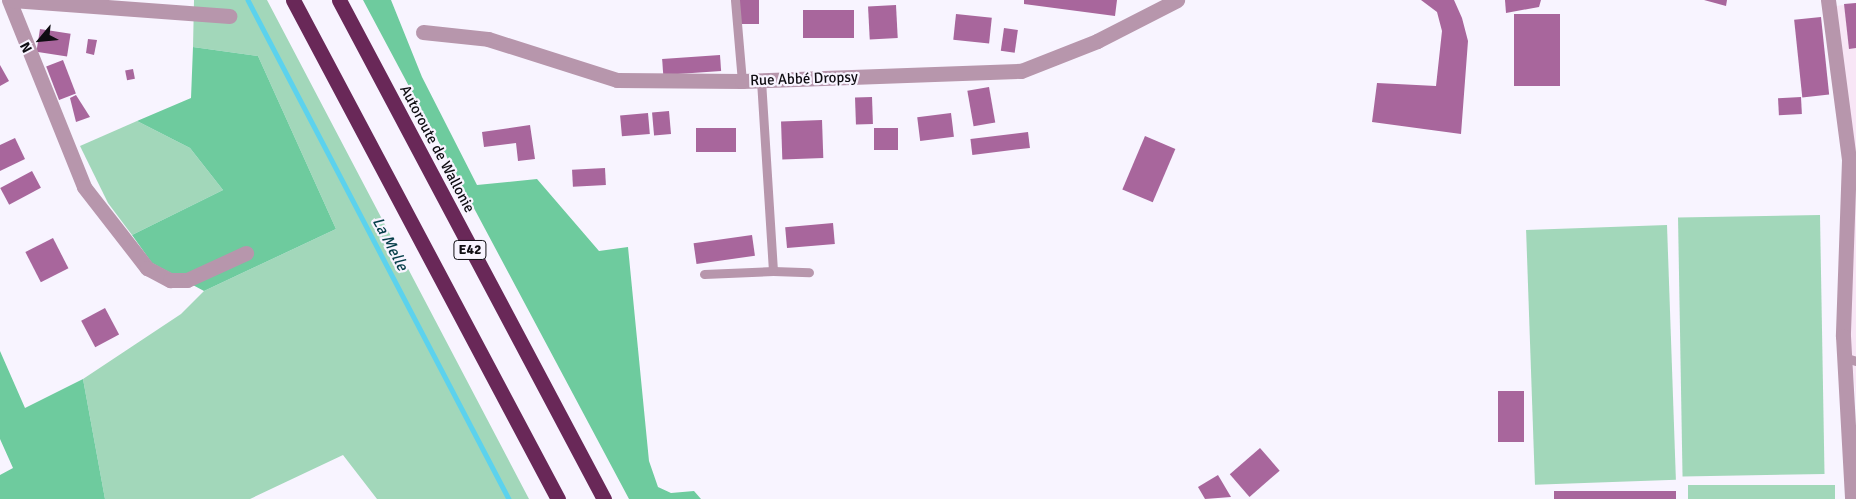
<!DOCTYPE html>
<meta charset="utf-8">
<style>
body{margin:0}
#map{position:relative;width:1856px;height:499px;overflow:hidden;background:#f8f4ff;font-family:Signika,sans-serif}
div>[style]{position:absolute}
[style*='--x']{left:calc(var(--x)*1px);top:calc(var(--y)*1px);width:calc(var(--w)*1px);rotate:calc(var(--a)*1deg)}
.education>*{inset:0;background:#f8e6f6}
.green>*{inset:0;background:#a2d7ba;transform-origin:0 0}
.forest>*{inset:0;background:#6ecb9e}
.stream>*{height:4.5px;margin:-2.25px;padding:0 2.25px;transform-origin:2.25px;border-radius:2.25px;background:#5cd2ed}
.building>*{inset:0;background:#a8669c;transform-origin:0 0}
.lane>*{height:9px;margin:-4.5px;padding:0 4.5px;transform-origin:4.5px;border-radius:4.5px;background:#b796ac}
.street>*{height:15px;margin:-7.5px;padding:0 7.5px;transform-origin:7.5px;border-radius:7.5px;background:#b796ac}
.highway>*{height:15px;margin:-7.5px;padding:0 7.5px;transform-origin:7.5px;border-radius:7.5px;background:#692858}
span{translate:-50% -50%;white-space:nowrap;text-align:center;line-height:1.15;-webkit-text-stroke:4.5px #f8f4ff;paint-order:stroke}
.shield-label span{padding:1px 4px;background:#f8f4ff;border:1px solid;border-radius:4px;-webkit-text-stroke-width:0}
.shield-label{font-size:14px;color:#0f0d12;font-weight:700}
.street-label{font-size:15px;color:#0f0d12}
.water-label{font-size:16px;color:#053e49;font-style:italic}
.north{position:absolute;left:15px;top:15px;width:50px;height:50px;-webkit-text-stroke:4px #f8f4ff;paint-order:stroke;rotate:242deg;font-size:14px;font-weight:700;line-height:20px;text-align:center;color:#0f0d12}
.north::after{content:'';display:block;margin:auto;width:18px;height:22px;background:#0f0d12;clip-path:polygon(50% 0,100% 100%,50% 72%,0 100%)}
</style>
<div id="map">
<div class="education">
<i style="clip-path:polygon(1856px 3px,1856px 401px,1850px 337px,1854px 150px,1836px 6px)"></i>
</div>
<div class="green">
<i style="clip-path:polygon(194px 0,267px 0,529px 499px,377px 499px,343px 455px,250px 499px,105px 499px,83px 379px,181px 314px,204px 291px,336px 229px,258px 56px,193px 47px)"></i>
<i style="clip-path:polygon(137px 121px,190px 148px,223px 190px,132px 235px,108px 203px,80px 146px)"></i>
<i style="left:1820px;top:215px;width:259px;height:142px;rotate:89deg"></i>
<i style="left:1667px;top:225px;width:255px;height:141px;rotate:88deg"></i>
<i style="left:1835px;top:485px;width:14px;height:147px;rotate:90deg"></i>
</div>
<div class="forest">
<i style="clip-path:polygon(363px 0,391px 0,422px 77px,477px 185px,537px 179px,599px 251px,628px 247px,649px 461px,658px 487px,671px 493px,694px 491px,701px 499px,629px 499px)"></i>
<i style="clip-path:polygon(193px 47px,258px 56px,336px 229px,204px 291px,152px 263px,132px 235px,223px 190px,190px 148px,137px 121px,191px 98px)"></i>
<i style="clip-path:polygon(0 351px,25px 408px,83px 379px,105px 499px,0 499px,0 475px,13px 468px,0 439px)"></i>
</div>
<div class="stream">
<i style="--x:248;--y:0;--w:563;--a:62.39"></i>
</div>
<div class="building">
<i style="left:740px;top:0;width:19px;height:24px"></i>
<i style="clip-path:polygon(1024px 0,1117px 0,1115px 16px,1024px 4px)"></i>
<i style="clip-path:polygon(1421px 0,1454px 0,1462px 18px,1468px 41px,1461px 134px,1372px 122px,1377px 83px,1436px 86px,1442px 31px,1437px 12px)"></i>
<i style="clip-path:polygon(1505px 0,1541px 0,1539px 7px,1506px 13px)"></i>
<i style="clip-path:polygon(1704px 0,1727px 0,1726px 6px)"></i>
<i style="clip-path:polygon(1856px 3px,1856px 48px,1849px 49px,1844px 4px)"></i>
<i style="left:896px;top:5px;width:33px;height:28px;rotate:87deg"></i>
<i style="left:803px;top:10px;width:51px;height:28px"></i>
<i style="left:956px;top:14px;width:36px;height:26px;rotate:6deg"></i>
<i style="left:1514px;top:14px;width:46px;height:72px"></i>
<i style="left:1821px;top:17px;width:78px;height:27px;rotate:84deg"></i>
<i style="left:1004px;top:28px;width:14px;height:23px;rotate:8deg"></i>
<i style="left:40px;top:29px;width:31px;height:23px;rotate:9deg"></i>
<i style="clip-path:polygon(88px 39px,97px 40px,94px 55px,86px 53px)"></i>
<i style="left:720px;top:55px;width:16px;height:58px;rotate:86deg"></i>
<i style="left:63px;top:60px;width:36px;height:18px;rotate:69deg"></i>
<i style="clip-path:polygon(0 65px,9px 81px,0 86px)"></i>
<i style="left:133px;top:69px;width:10px;height:8px;rotate:79deg"></i>
<i style="left:989px;top:87px;width:36px;height:22px;rotate:80deg"></i>
<i style="clip-path:polygon(76px 95px,90px 117px,76px 122px,70px 98px)"></i>
<i style="left:872px;top:97px;width:27px;height:17px;rotate:88deg"></i>
<i style="left:1801px;top:97px;width:17px;height:23px;rotate:87deg"></i>
<i style="left:669px;top:111px;width:23px;height:17px;rotate:85deg"></i>
<i style="left:648px;top:113px;width:21px;height:28px;rotate:85deg"></i>
<i style="left:951px;top:113px;width:24px;height:34px;rotate:83deg"></i>
<i style="left:822px;top:120px;width:38px;height:41px;rotate:88deg"></i>
<i style="clip-path:polygon(530px 125px,535px 159px,518px 161px,516px 143px,484px 147px,482px 132px)"></i>
<i style="left:736px;top:128px;width:24px;height:40px;rotate:90deg"></i>
<i style="left:874px;top:128px;width:24px;height:22px"></i>
<i style="left:1028px;top:132px;width:16px;height:58px;rotate:83deg"></i>
<i style="left:1145px;top:136px;width:33px;height:58px;rotate:23deg"></i>
<i style="clip-path:polygon(15px 138px,25px 159px,0 171px,0 145px)"></i>
<i style="left:605px;top:168px;width:17px;height:33px;rotate:87deg"></i>
<i style="left:32px;top:171px;width:19px;height:36px;rotate:62deg"></i>
<i style="left:833px;top:223px;width:21px;height:48px;rotate:85deg"></i>
<i style="left:752px;top:235px;width:21px;height:59px;rotate:82deg"></i>
<i style="left:53px;top:238px;width:34px;height:31px;rotate:63deg"></i>
<i style="left:105px;top:308px;width:30px;height:27px;rotate:62deg"></i>
<i style="left:1524px;top:391px;width:51px;height:26px;rotate:90deg"></i>
<i style="left:1260px;top:448px;width:30px;height:40px;rotate:49deg"></i>
<i style="clip-path:polygon(1218px 475px,1231px 497px,1205px 499px,1198px 487px)"></i>
<i style="left:1676px;top:491px;width:8px;height:122px;rotate:90deg"></i>
</div>
<div class="lane">
<i style="--x:735;--y:0;--w:81;--a:85.1"></i>
<i style="--x:773;--y:271;--w:36;--a:2"></i>
<i style="--x:704;--y:274;--w:69;--a:-2.5"></i>
<i style="--x:773;--y:271;--w:191;--a:-93.6"></i>
<i style="--x:1843;--y:357;--w:14;--a:17"></i>
</div>
<div class="street">
<i style="--x:9;--y:0;--w:201;--a:68.1"></i>
<i style="--x:84;--y:187;--w:103;--a:52.1"></i>
<i style="--x:147;--y:268;--w:26;--a:28"></i>
<i style="--x:170;--y:280;--w:17;--a:0"></i>
<i style="--x:187;--y:280;--w:65;--a:-24.6"></i>
<i style="--x:12;--y:0;--w:218;--a:4.2"></i>
<i style="--x:1828;--y:0;--w:161;--a:82.5"></i>
<i style="--x:1849;--y:160;--w:176;--a:92"></i>
<i style="--x:1843;--y:336;--w:163;--a:86.8"></i>
<i style="--x:423;--y:32;--w:65;--a:6.1"></i>
<i style="--x:488;--y:39;--w:135;--a:17.6"></i>
<i style="--x:617;--y:80;--w:125;--a:0.5"></i>
<i style="--x:742;--y:81;--w:279;--a:-2.1"></i>
<i style="--x:1021;--y:71;--w:82;--a:-21.5"></i>
<i style="--x:1097;--y:41;--w:90;--a:-27.1"></i>
</div>
<div class="highway">
<i style="--x:293;--y:0;--w:565;--a:62.03"></i>
<i style="--x:339;--y:0;--w:565;--a:62.03"></i>
</div>
<div class="shield-label">
<span style="left:470px;top:250px">E42</span>
</div>
<div class="street-label">
<span style="left:804px;top:79px;rotate:-2deg">Rue Abbé Dropsy</span>
<span style="left:437px;top:149px;rotate:62deg">Autoroute de Wallonie</span>
</div>
<div class="water-label">
<span style="left:390px;top:244px;rotate:62deg">La Melle</span>
</div>
<div class="north">N</div>
</div>
